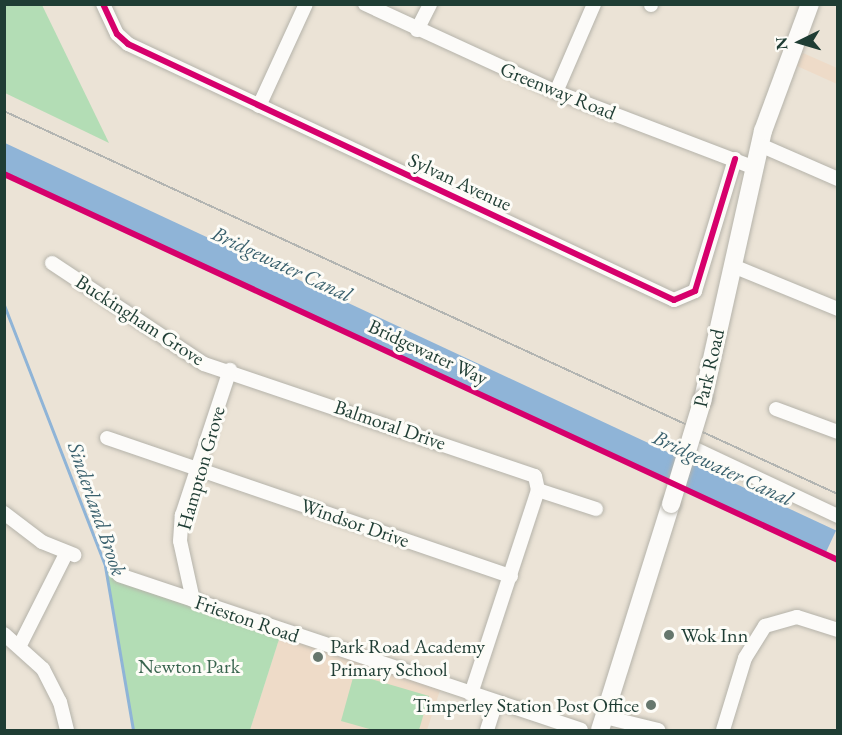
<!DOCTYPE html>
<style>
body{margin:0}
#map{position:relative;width:842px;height:735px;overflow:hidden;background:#ebe3d6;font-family:"EB Garamond",serif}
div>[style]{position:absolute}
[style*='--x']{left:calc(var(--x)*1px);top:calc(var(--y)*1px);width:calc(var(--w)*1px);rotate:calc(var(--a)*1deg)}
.built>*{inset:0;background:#eedbc8}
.green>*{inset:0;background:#b3ddb5}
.water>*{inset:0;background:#8fb4d7;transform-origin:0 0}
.stream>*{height:3px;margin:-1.5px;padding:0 1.5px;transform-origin:1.5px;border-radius:1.5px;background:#8fb4d7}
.roads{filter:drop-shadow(0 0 2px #b5b3aa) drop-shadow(0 0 2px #b5b3aa)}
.minor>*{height:14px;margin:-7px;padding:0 7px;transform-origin:7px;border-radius:7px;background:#fcfbf9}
.major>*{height:18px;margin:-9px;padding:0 9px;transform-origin:9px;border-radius:9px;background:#fcfbf9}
.tram>*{height:1.5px;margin:-0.75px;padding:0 0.75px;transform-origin:0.75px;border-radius:0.75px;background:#b3b5b2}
.bridges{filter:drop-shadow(0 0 2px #b5b3aa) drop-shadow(0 0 2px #b5b3aa)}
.major-bridge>*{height:18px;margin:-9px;padding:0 9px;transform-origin:9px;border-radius:9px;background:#fcfbf9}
.cycleway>*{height:6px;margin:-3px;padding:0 3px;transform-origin:3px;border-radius:3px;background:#d6006c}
.dots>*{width:16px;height:16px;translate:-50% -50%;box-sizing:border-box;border:3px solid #fdfcf7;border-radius:50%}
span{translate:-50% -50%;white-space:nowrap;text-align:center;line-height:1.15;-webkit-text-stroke:6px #fdfcf7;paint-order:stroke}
.street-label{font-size:20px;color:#1f3d34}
.poi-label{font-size:20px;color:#1f3d34}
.left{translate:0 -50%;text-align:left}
.right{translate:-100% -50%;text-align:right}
.park-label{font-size:20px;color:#38644e}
.water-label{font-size:21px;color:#39606d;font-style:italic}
.frame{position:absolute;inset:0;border:6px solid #1f3d34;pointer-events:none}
.north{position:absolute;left:770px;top:12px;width:60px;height:60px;-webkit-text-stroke:4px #fdfcf7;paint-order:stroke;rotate:265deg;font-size:16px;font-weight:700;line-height:24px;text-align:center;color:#1f3d34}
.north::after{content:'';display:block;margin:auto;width:21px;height:27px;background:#1f3d34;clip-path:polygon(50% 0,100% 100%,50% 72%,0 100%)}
</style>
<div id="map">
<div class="built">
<i style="clip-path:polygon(803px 53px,837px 68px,837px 84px,797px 66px)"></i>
<i style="clip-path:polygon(282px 630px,442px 684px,427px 730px,250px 730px)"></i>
</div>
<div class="green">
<i style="clip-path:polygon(4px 5px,42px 5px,109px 143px,5px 93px)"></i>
<i style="clip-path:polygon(105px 566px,282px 630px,250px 730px,133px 730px)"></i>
<i style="clip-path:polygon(354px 674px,429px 696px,419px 730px,373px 730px,341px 721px)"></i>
</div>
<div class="water">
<i style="left:5px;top:143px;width:917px;height:27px;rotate:25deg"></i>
</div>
<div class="stream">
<i style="--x:4;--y:305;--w:280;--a:68.8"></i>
<i style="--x:105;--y:566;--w:166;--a:80.3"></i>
</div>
<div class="roads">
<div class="minor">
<i style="--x:103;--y:4;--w:33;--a:65"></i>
<i style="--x:117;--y:34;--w:15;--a:42"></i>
<i style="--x:128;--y:44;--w:603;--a:25.12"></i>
<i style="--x:674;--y:300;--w:23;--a:-23"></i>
<i style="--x:695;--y:291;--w:138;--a:-73.1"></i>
<i style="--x:365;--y:4;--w:210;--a:24.7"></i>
<i style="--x:556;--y:92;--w:213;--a:20.9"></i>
<i style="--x:651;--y:5;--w:1;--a:-90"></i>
<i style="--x:417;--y:30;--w:29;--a:-63"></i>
<i style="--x:556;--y:92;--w:96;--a:-66.6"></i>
<i style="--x:259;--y:106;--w:112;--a:-65.3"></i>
<i style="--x:760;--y:145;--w:85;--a:23.6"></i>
<i style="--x:52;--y:263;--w:182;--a:33.6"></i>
<i style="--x:204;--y:364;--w:349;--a:18.7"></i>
<i style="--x:535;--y:476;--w:14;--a:78"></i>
<i style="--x:538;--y:490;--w:215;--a:108.2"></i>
<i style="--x:733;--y:266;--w:113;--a:22.3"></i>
<i style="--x:776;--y:409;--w:66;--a:20.4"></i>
<i style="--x:107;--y:438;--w:427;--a:18.9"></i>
<i style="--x:689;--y:446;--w:165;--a:25.2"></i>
<i style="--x:538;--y:490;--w:61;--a:18.1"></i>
<i style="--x:4;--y:513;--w:48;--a:37.3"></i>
<i style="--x:42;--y:542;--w:35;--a:22"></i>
<i style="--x:119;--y:575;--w:487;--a:18.5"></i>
<i style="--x:193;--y:600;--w:60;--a:-102.4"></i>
<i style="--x:180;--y:541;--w:26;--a:-86"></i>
<i style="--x:182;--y:515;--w:153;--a:-71.7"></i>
<i style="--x:4;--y:634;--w:52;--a:41.9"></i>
<i style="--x:43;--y:669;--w:37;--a:63"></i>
<i style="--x:60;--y:702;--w:29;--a:76"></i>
<i style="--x:20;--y:645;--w:102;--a:-63.2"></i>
<i style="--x:605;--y:717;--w:55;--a:13.8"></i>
<i style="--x:487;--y:730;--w:29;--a:-72"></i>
<i style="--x:723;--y:730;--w:75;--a:-73"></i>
<i style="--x:745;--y:658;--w:38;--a:-58"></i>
<i style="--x:765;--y:626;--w:33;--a:-16"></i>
<i style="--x:797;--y:617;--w:43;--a:17.6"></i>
</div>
<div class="major">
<i style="--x:703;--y:399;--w:275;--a:-77.4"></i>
<i style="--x:763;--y:131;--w:135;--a:-69.7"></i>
<i style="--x:600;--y:730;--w:237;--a:-72.6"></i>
</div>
</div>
<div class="tram">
<i style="--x:4;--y:111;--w:918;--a:24.67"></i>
</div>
<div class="bridges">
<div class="major-bridge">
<i style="--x:671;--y:504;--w:110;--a:-73.1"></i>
</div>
</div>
<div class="cycleway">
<i style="--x:103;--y:4;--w:33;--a:65"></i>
<i style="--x:117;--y:34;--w:15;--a:42"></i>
<i style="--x:128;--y:44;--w:603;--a:25.12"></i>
<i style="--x:674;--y:300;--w:23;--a:-23"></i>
<i style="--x:695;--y:291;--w:138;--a:-73.1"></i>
<i style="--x:4;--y:174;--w:919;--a:24.84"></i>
</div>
<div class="dots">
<i style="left:669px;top:635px;background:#66776d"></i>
<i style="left:318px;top:657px;background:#66776d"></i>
<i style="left:651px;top:705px;background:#66776d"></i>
</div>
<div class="street-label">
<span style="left:558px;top:91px;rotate:22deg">Greenway Road</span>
<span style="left:460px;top:182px;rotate:25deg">Sylvan Avenue</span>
<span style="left:140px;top:320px;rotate:33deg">Buckingham Grove</span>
<span style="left:428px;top:352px;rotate:25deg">Bridgewater Way</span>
<span style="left:709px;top:368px;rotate:-77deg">Park Road</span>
<span style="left:390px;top:425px;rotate:19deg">Balmoral Drive</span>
<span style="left:201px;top:468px;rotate:-74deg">Hampton Grove</span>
<span style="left:355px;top:523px;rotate:19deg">Windsor Drive</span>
<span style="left:247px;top:619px;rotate:19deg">Frieston Road</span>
</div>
<div class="poi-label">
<span class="left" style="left:681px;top:635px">Wok Inn</span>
<span class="left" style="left:330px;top:658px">Park Road Academy<br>Primary School</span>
<span class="right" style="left:639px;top:705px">Timperley Station Post Office</span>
</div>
<div class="park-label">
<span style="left:189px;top:666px">Newton Park</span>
</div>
<div class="water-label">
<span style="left:282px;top:264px;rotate:25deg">Bridgewater Canal</span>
<span style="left:723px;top:468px;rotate:25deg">Bridgewater Canal</span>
<span style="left:97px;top:509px;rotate:71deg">Sinderland Brook</span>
</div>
<div class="frame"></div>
<div class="north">N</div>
</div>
